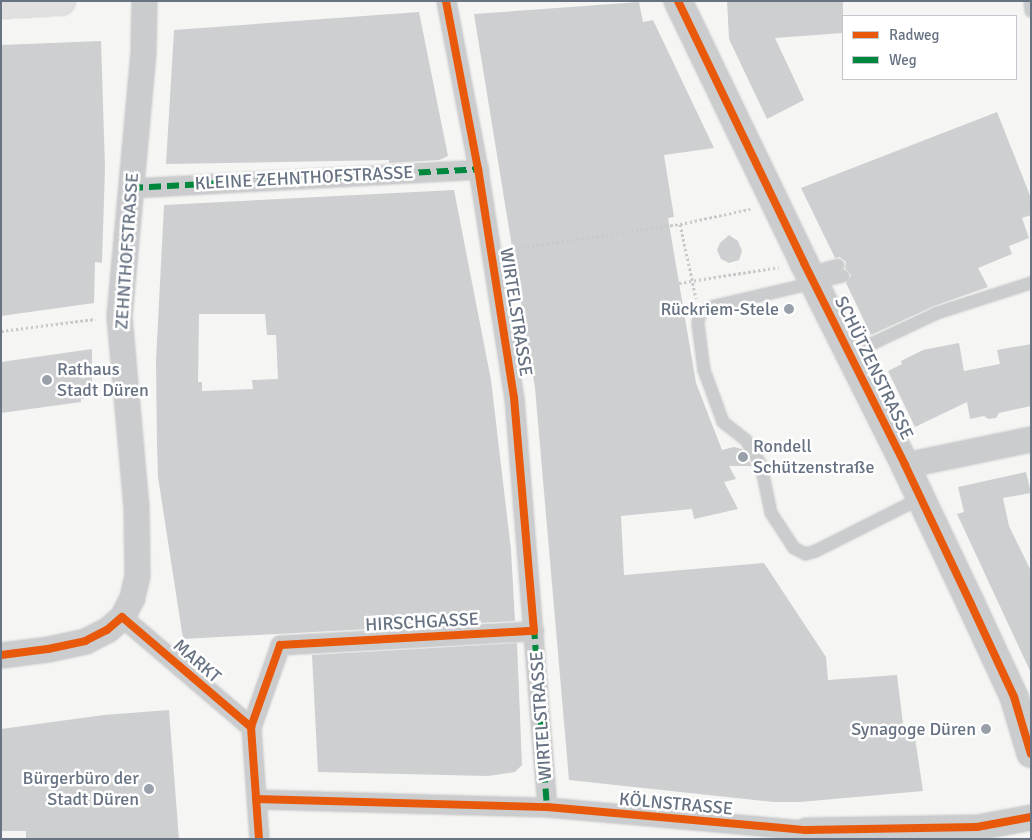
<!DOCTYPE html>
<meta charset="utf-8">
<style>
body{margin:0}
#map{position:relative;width:1032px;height:840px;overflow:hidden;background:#f5f5f4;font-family:Signika,sans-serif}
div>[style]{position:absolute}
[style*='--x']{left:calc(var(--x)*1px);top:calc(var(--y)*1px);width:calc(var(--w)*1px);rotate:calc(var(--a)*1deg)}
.building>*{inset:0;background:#cecfd0}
.path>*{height:3px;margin-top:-1.5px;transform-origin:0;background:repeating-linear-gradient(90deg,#c9caca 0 2.5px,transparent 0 5px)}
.roads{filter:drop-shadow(0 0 1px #d1d1d2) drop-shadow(0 0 1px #d1d1d2)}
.service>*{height:12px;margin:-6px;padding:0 6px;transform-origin:6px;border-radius:6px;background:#cbccce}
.pedestrian>*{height:19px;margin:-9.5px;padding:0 9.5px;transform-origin:9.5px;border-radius:9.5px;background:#cbccce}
.minor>*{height:25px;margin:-12.5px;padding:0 12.5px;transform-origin:12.5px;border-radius:12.5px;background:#cbccce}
.tertiary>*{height:28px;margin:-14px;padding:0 14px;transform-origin:14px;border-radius:14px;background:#cbccce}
.primary>*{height:28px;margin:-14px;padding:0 14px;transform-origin:14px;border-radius:14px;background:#e0e0e0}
.quiet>*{height:6px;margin-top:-3px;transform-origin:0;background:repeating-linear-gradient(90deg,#00873e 0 12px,transparent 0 18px)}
.cycleway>*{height:8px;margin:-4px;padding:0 4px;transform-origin:4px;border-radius:4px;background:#e8590c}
.dots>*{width:14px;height:14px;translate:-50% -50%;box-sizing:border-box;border:2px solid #fff;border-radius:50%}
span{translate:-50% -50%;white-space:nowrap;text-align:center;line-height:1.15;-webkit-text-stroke:5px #fff;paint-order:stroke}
.street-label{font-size:18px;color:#677282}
.poi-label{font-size:18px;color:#677282}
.right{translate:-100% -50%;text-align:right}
.left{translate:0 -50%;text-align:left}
.frame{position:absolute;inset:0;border:2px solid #677282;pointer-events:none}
.legend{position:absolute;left:842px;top:15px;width:175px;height:65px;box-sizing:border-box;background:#fff;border:1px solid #c2c7cd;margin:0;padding:6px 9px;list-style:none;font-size:15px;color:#677282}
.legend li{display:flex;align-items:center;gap:10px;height:25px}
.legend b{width:25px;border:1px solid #c2c7cd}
</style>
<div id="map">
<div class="building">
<i style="clip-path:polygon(727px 1px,843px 1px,843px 33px,775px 38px,804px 100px,767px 119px,729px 39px)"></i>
<i style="clip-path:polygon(639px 2px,643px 22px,653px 20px,714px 148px,664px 155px,674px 217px,668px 218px,696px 383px,722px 450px,734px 447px,742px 449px,752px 466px,729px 466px,736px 479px,724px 482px,738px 509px,694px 519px,692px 509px,621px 516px,624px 575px,764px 563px,826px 657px,828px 680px,897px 675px,904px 732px,914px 731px,923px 791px,800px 802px,774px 802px,569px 780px,535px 388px,474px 14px)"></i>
<i style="clip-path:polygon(419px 12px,448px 156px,439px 160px,389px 163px,389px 160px,166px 164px,174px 30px)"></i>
<i style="clip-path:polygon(101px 41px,105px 167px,102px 263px,95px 262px,94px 303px,1px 316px,1px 45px)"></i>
<i style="clip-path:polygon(997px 112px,1031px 198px,1031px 215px,1022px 218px,1029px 238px,1009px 246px,1012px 254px,978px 268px,988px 287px,934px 306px,871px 335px,846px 283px,851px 275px,845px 268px,846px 262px,840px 257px,835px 258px,801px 188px)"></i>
<i style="clip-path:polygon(evenodd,454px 190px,491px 380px,511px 550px,515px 621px,183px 639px,158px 477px,157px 446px,156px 360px,164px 205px,454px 190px,199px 314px,265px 314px,267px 335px,276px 335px,278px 379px,252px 380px,253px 389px,202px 391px,202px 382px,198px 382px,199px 314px)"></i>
<i style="clip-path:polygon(729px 235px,738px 241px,742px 251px,739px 260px,729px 263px,721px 259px,717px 250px,720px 243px)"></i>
<i style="clip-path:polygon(959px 343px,964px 371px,1000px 364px,997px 350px,1031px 344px,1031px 406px,999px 413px,996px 418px,988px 419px,984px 416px,970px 419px,967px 402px,915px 427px,888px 371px,902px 364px,901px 361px,923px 350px)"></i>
<i style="clip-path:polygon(92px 349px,92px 397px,81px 399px,81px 402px,1px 413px,1px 362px)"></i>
<i style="clip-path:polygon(1026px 472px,1031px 493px,1003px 498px,1009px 526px,1031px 571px,1031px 673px,957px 514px,964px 512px,958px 487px)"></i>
<i style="clip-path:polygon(517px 643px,522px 765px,515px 772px,488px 776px,318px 772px,312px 655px)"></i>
<i style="clip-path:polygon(169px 710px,179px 839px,26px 839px,26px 831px,1px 831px,1px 729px,104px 715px)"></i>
</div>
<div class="path">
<i style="--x:680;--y:224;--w:76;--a:77.8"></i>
<i style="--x:512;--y:249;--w:170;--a:-8.5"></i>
<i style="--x:680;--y:224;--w:72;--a:-12.1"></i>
<i style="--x:679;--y:283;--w:101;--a:-9.1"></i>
<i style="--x:1;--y:331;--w:95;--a:-7.3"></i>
</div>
<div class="roads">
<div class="service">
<i style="--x:1030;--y:1;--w:10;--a:84"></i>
<i style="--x:809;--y:273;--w:30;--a:-15"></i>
<i style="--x:843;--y:276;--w:136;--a:166.8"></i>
<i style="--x:711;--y:307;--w:14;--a:146"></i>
<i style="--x:699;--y:315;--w:9;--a:96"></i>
<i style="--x:698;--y:324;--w:46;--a:82.6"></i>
<i style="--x:704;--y:370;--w:55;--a:69.9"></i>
<i style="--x:723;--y:422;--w:29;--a:38"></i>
<i style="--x:746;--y:440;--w:29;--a:59"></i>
<i style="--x:761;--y:465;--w:49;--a:78.2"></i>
<i style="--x:771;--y:513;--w:42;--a:56.7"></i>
<i style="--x:794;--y:548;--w:13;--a:27"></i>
<i style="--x:806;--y:554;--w:10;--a:-17"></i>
<i style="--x:816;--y:551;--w:118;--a:-26.8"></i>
<i style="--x:850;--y:354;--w:96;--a:-25.2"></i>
<i style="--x:937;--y:313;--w:99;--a:-17.7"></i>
</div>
<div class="pedestrian">
<i style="--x:446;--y:1;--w:171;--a:79.2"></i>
<i style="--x:478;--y:169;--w:232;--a:81.1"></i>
<i style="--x:514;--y:398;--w:410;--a:85.4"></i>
<i style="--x:131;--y:188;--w:348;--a:-3.1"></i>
<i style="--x:122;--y:617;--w:170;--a:40.5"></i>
<i style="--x:256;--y:799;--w:291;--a:1.6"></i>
<i style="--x:547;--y:807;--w:260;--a:5.1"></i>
<i style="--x:259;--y:839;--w:112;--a:-94.1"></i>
<i style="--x:251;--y:727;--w:87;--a:-70.5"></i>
<i style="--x:280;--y:645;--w:254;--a:-3.2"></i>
</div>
<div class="minor">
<i style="--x:905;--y:465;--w:129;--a:-11.7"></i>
<i style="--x:1;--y:655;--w:47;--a:-7.3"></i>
<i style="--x:48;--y:649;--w:38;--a:-12"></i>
<i style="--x:85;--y:641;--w:25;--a:-27"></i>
<i style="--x:107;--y:630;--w:20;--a:-41"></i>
<i style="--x:122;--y:617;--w:22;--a:-63"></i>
<i style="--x:132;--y:597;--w:23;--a:-77"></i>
<i style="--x:137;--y:575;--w:68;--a:-90.8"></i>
<i style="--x:136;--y:507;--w:192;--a:-95.1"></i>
<i style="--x:119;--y:316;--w:266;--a:-84.8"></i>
<i style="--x:143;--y:51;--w:50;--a:-88.9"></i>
<i style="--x:804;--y:839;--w:9;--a:-77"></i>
<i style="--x:806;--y:830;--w:171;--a:-1"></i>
<i style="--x:977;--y:827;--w:55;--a:-10.5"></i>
</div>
<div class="tertiary">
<i style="--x:678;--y:1;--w:291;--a:64.3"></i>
<i style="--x:804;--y:263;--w:226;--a:63.4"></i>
<i style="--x:905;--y:465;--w:152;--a:64.6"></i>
<i style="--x:970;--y:602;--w:105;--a:65.1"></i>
<i style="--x:1014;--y:697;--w:59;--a:73.4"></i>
</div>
<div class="primary">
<i style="--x:1;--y:4;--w:60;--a:-2.9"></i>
</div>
</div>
<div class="quiet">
<i style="--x:131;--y:188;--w:348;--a:-3.1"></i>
<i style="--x:534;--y:627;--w:180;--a:85.9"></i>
</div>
<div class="cycleway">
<i style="--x:678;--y:1;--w:291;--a:64.3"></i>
<i style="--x:804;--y:263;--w:226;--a:63.4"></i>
<i style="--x:905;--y:465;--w:152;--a:64.6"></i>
<i style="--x:970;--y:602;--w:105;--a:65.1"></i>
<i style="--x:1014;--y:697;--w:59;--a:73.4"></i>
<i style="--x:1;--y:655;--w:47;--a:-7.3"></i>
<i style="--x:48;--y:649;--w:38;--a:-12"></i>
<i style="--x:85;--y:641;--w:25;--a:-27"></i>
<i style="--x:107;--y:630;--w:20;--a:-41"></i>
<i style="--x:122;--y:617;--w:170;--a:40.5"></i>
<i style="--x:256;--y:799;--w:291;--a:1.6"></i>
<i style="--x:547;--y:807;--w:260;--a:5.1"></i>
<i style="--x:806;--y:830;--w:171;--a:-1"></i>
<i style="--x:977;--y:827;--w:55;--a:-10.5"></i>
<i style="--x:259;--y:839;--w:112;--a:-94.1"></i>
<i style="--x:251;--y:727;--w:87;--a:-70.5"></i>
<i style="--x:280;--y:645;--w:254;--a:-3.2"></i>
<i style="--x:534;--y:631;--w:234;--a:-94.9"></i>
<i style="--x:514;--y:398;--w:232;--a:-98.9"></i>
<i style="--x:478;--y:169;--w:171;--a:-100.8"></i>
</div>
<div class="dots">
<i style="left:789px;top:309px;background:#99a0aa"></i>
<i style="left:47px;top:380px;background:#99a0aa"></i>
<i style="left:743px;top:457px;background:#99a0aa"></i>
<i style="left:986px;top:729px;background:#99a0aa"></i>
<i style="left:149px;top:789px;background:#99a0aa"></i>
</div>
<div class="street-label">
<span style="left:304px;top:178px;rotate:-3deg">KLEINE ZEHNTHOFSTRASSE</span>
<span style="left:127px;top:251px;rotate:-86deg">ZEHNTHOFSTRASSE</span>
<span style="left:516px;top:312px;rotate:81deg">WIRTELSTRASSE</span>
<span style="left:874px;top:368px;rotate:64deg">SCHÜTZENSTRASSE</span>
<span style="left:422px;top:622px;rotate:-3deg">HIRSCHGASSE</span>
<span style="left:197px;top:661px;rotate:41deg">MARKT</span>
<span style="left:541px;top:716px;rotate:-94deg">WIRTELSTRASSE</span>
<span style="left:676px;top:804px;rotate:5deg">KÖLNSTRASSE</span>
</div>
<div class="poi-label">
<span class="right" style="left:779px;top:309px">Rückriem-Stele</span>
<span class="left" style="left:57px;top:380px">Rathaus<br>Stadt Düren</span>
<span class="left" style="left:753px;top:457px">Rondell<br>Schützenstraße</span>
<span class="right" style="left:976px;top:729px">Synagoge Düren</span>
<span class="right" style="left:139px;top:789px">Bürgerbüro der<br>Stadt Düren</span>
</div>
<div class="frame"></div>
<ul class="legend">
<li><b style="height:6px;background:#e8590c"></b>Radweg</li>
<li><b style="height:6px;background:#00873e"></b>Weg</li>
</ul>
</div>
